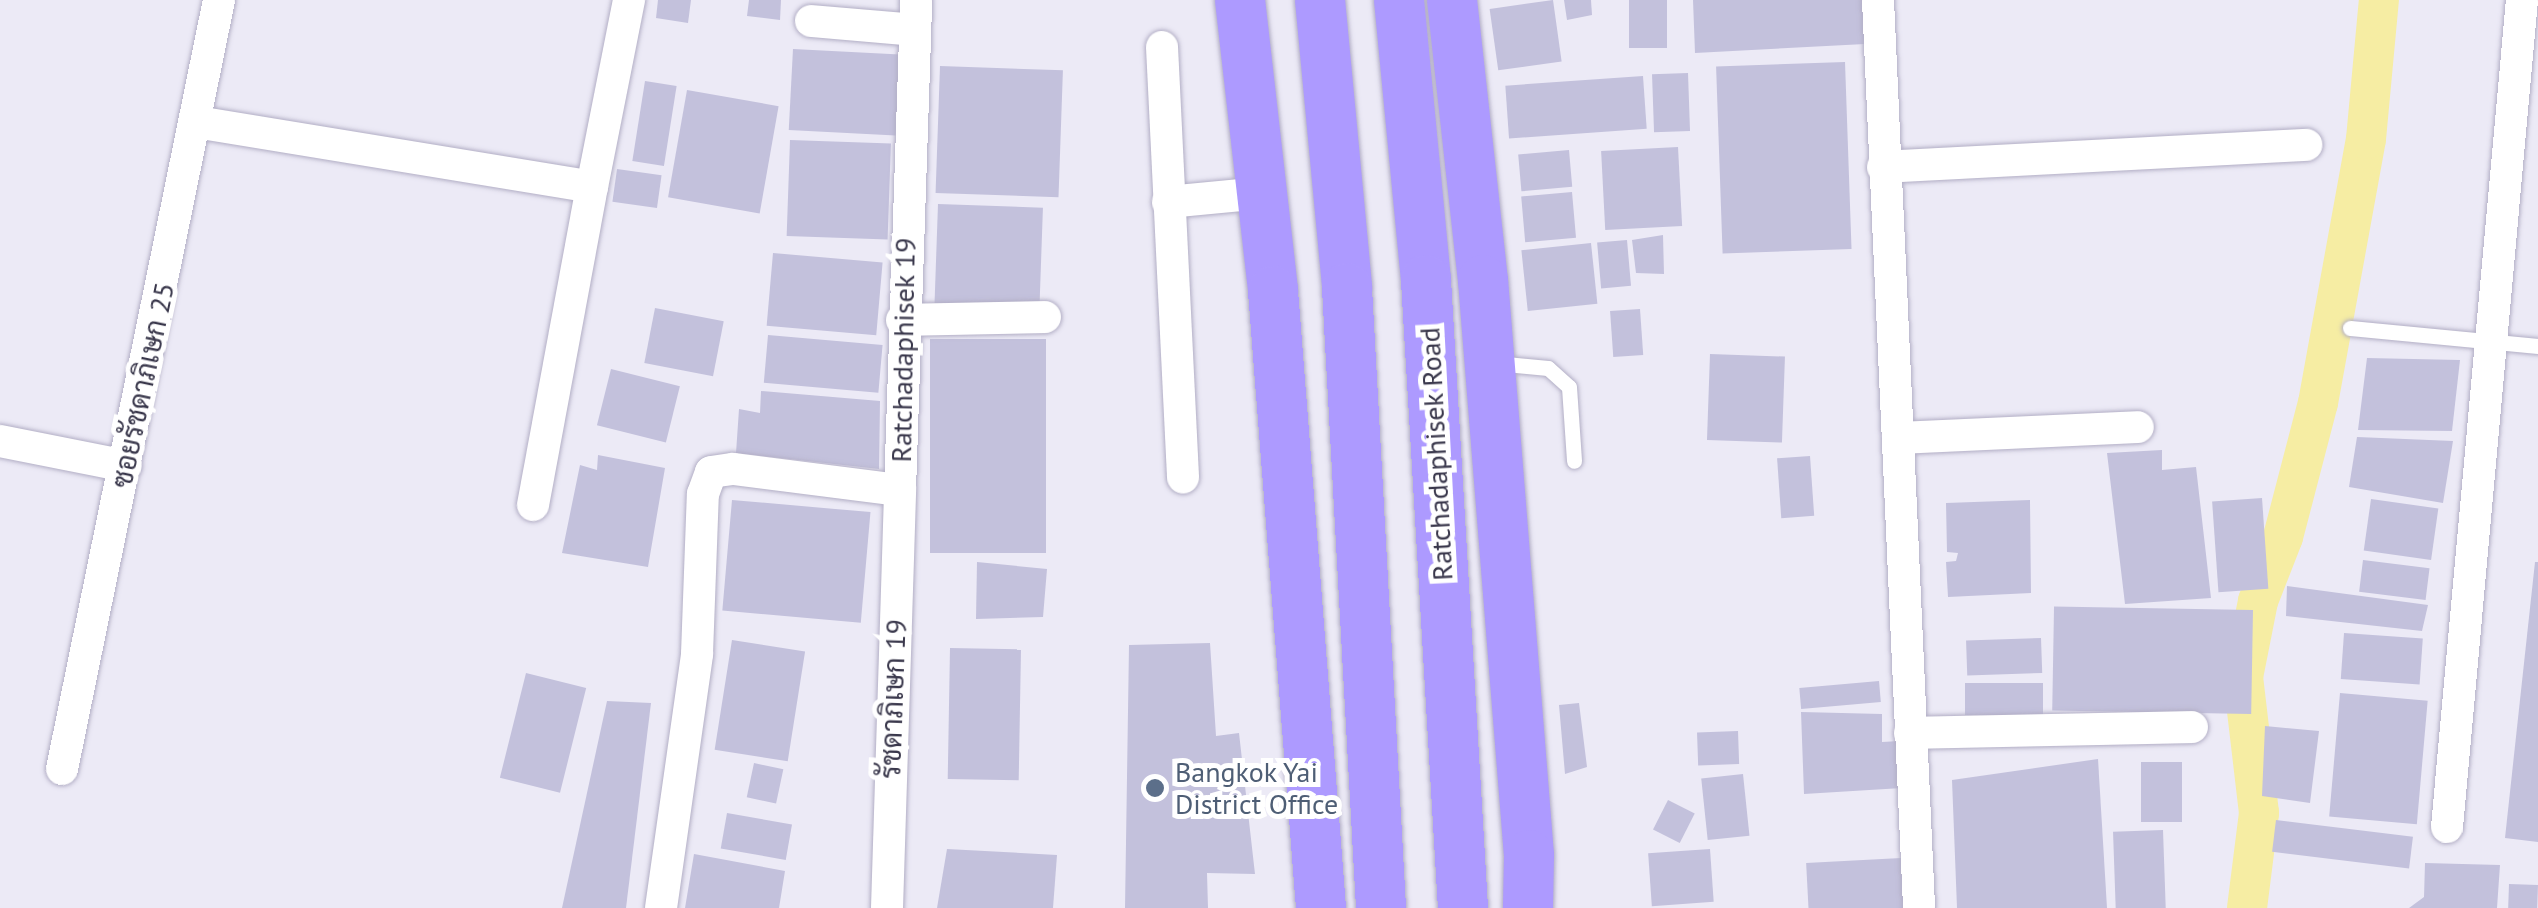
<!DOCTYPE html>
<meta charset="utf-8">
<style>
body{margin:0}
#map{position:relative;width:2538px;height:908px;overflow:hidden;background:#eceaf6;font-family:"PT Sans",Sarabun,sans-serif}
div>[style]{position:absolute}
[style*='--x']{left:calc(var(--x)*1px);top:calc(var(--y)*1px);width:calc(var(--w)*1px);rotate:calc(var(--a)*1deg)}
.canal>*{height:40px;margin:-20px;padding:0 20px;transform-origin:20px;border-radius:20px;background:#f6eda3}
.building>*{inset:0;background:#c3c1dc;transform-origin:0 0}
.roads{filter:drop-shadow(0 0 2px #b2aec5) drop-shadow(0 0 2px #b2aec5)}
.lane>*{height:15px;margin:-7.5px;padding:0 7.5px;transform-origin:7.5px;border-radius:7.5px;background:#fff}
.street>*{height:32px;margin:-16px;padding:0 16px;transform-origin:16px;border-radius:16px;background:#fff}
.primary>*{height:50px;margin:-25px;padding:0 25px;transform-origin:25px;border-radius:25px;background:#ad9aff}
.dots>*{width:28px;height:28px;translate:-50% -50%;box-sizing:border-box;border:5px solid #fff;border-radius:50%}
span{translate:-50% -50%;white-space:nowrap;text-align:center;line-height:1.15;-webkit-text-stroke:10px #fff;paint-order:stroke}
.street-label{font-size:28px;color:#39374b}
.service-label{font-size:28px;color:#4e5e75}
.left{translate:0 -50%;text-align:left}
</style>
<div id="map">
<div class="canal">
<i style="--x:2247;--y:908;--w:96;--a:-82.8"></i>
<i style="--x:2259;--y:813;--w:137;--a:-96.7"></i>
<i style="--x:2243;--y:677;--w:77;--a:-78.8"></i>
<i style="--x:2258;--y:601;--w:69;--a:-68.7"></i>
<i style="--x:2283;--y:537;--w:138;--a:-75.4"></i>
<i style="--x:2318;--y:403;--w:268;--a:-79.7"></i>
<i style="--x:2366;--y:139;--w:140;--a:-84.7"></i>
</div>
<div class="building">
<i style="clip-path:polygon(658px 0,691px 0,688px 23px,656px 18px)"></i>
<i style="clip-path:polygon(749px 0,781px 0,780px 20px,747px 16px)"></i>
<i style="left:1553px;top:0;width:62px;height:64px;rotate:82deg"></i>
<i style="clip-path:polygon(1564px 0,1591px 0,1592px 15px,1567px 20px)"></i>
<i style="left:1629px;top:0;width:38px;height:48px"></i>
<i style="clip-path:polygon(1693px 0,1862px 0,1865px 44px,1695px 53px)"></i>
<i style="left:793px;top:49px;width:107px;height:81px;rotate:3deg"></i>
<i style="left:1845px;top:62px;width:187px;height:129px;rotate:88deg"></i>
<i style="left:940px;top:66px;width:123px;height:127px;rotate:2deg"></i>
<i style="left:1688px;top:73px;width:58px;height:36px;rotate:88deg"></i>
<i style="left:1643px;top:76px;width:53px;height:138px;rotate:86deg"></i>
<i style="left:645px;top:81px;width:32px;height:81px;rotate:9deg"></i>
<i style="left:687px;top:90px;width:93px;height:109px;rotate:10deg"></i>
<i style="left:790px;top:140px;width:101px;height:96px;rotate:2deg"></i>
<i style="left:1678px;top:147px;width:79px;height:77px;rotate:87deg"></i>
<i style="left:1569px;top:150px;width:37px;height:51px;rotate:85deg"></i>
<i style="left:617px;top:169px;width:45px;height:33px;rotate:8deg"></i>
<i style="left:1572px;top:192px;width:46px;height:51px;rotate:85deg"></i>
<i style="left:938px;top:204px;width:105px;height:101px;rotate:2deg"></i>
<i style="clip-path:polygon(1663px 235px,1664px 274px,1636px 273px,1632px 240px)"></i>
<i style="left:1627px;top:240px;width:46px;height:30px;rotate:85deg"></i>
<i style="left:1591px;top:243px;width:61px;height:70px;rotate:84deg"></i>
<i style="left:773px;top:253px;width:110px;height:73px;rotate:5deg"></i>
<i style="left:655px;top:308px;width:70px;height:56px;rotate:11deg"></i>
<i style="left:1640px;top:309px;width:46px;height:30px;rotate:86deg"></i>
<i style="left:768px;top:335px;width:115px;height:48px;rotate:5deg"></i>
<i style="left:930px;top:339px;width:116px;height:214px"></i>
<i style="left:1710px;top:354px;width:75px;height:86px;rotate:2deg"></i>
<i style="clip-path:polygon(2367px 358px,2460px 360px,2452px 431px,2358px 430px)"></i>
<i style="left:611px;top:369px;width:71px;height:58px;rotate:14deg"></i>
<i style="clip-path:polygon(761px 391px,880px 401px,879px 469px,736px 453px,739px 409px,760px 413px)"></i>
<i style="clip-path:polygon(2357px 437px,2453px 441px,2443px 503px,2349px 487px)"></i>
<i style="clip-path:polygon(2162px 450px,2162px 470px,2196px 467px,2211px 598px,2125px 604px,2107px 453px)"></i>
<i style="clip-path:polygon(598px 455px,665px 468px,648px 567px,562px 553px,580px 465px,597px 470px)"></i>
<i style="left:1810px;top:456px;width:60px;height:33px;rotate:86deg"></i>
<i style="left:2262px;top:498px;width:91px;height:50px;rotate:86deg"></i>
<i style="left:2371px;top:499px;width:68px;height:52px;rotate:8deg"></i>
<i style="left:732px;top:500px;width:139px;height:111px;rotate:5deg"></i>
<i style="clip-path:polygon(2030px 500px,2031px 593px,1948px 597px,1946px 562px,1956px 561px,1958px 553px,1947px 552px,1946px 503px)"></i>
<i style="left:2363px;top:560px;width:67px;height:32px;rotate:7deg"></i>
<i style="clip-path:polygon(977px 562px,1047px 569px,1043px 617px,976px 619px)"></i>
<i style="clip-path:polygon(2535px 562px,2538px 562px,2538px 842px,2505px 838px)"></i>
<i style="clip-path:polygon(2287px 586px,2428px 605px,2422px 631px,2286px 616px)"></i>
<i style="left:2253px;top:610px;width:104px;height:199px;rotate:91deg"></i>
<i style="left:2344px;top:633px;width:79px;height:46px;rotate:4deg"></i>
<i style="left:2041px;top:638px;width:35px;height:75px;rotate:88deg"></i>
<i style="left:732px;top:640px;width:74px;height:111px;rotate:9deg"></i>
<i style="clip-path:polygon(1210px 643px,1216px 736px,1239px 733px,1255px 874px,1207px 873px,1208px 908px,1125px 908px,1129px 645px)"></i>
<i style="left:950px;top:648px;width:71px;height:131px;rotate:1deg"></i>
<i style="left:526px;top:673px;width:62px;height:108px;rotate:14deg"></i>
<i style="left:1879px;top:681px;width:21px;height:80px;rotate:85deg"></i>
<i style="left:1965px;top:683px;width:78px;height:32px"></i>
<i style="left:2340px;top:693px;width:88px;height:124px;rotate:5deg"></i>
<i style="clip-path:polygon(607px 701px,651px 703px,626px 908px,562px 908px)"></i>
<i style="clip-path:polygon(1579px 703px,1587px 767px,1565px 774px,1559px 705px)"></i>
<i style="clip-path:polygon(1801px 712px,1882px 714px,1882px 742px,1900px 741px,1902px 788px,1804px 794px)"></i>
<i style="clip-path:polygon(2265px 726px,2319px 731px,2310px 803px,2262px 796px)"></i>
<i style="left:1738px;top:731px;width:33px;height:41px;rotate:88deg"></i>
<i style="clip-path:polygon(2098px 759px,2107px 908px,1957px 908px,1952px 780px)"></i>
<i style="left:2182px;top:762px;width:60px;height:41px;rotate:90deg"></i>
<i style="left:754px;top:763px;width:30px;height:35px;rotate:12deg"></i>
<i style="left:1743px;top:774px;width:62px;height:42px;rotate:84deg"></i>
<i style="left:1668px;top:800px;width:30px;height:33px;rotate:27deg"></i>
<i style="left:727px;top:813px;width:66px;height:36px;rotate:10deg"></i>
<i style="left:2276px;top:820px;width:138px;height:32px;rotate:7deg"></i>
<i style="left:2163px;top:830px;width:78px;height:50px;rotate:88deg"></i>
<i style="clip-path:polygon(947px 849px,1057px 855px,1053px 908px,937px 908px)"></i>
<i style="left:1710px;top:849px;width:53px;height:62px;rotate:86deg"></i>
<i style="clip-path:polygon(694px 854px,785px 871px,779px 908px,685px 908px)"></i>
<i style="left:1901px;top:858px;width:50px;height:95px;rotate:87deg"></i>
<i style="clip-path:polygon(2425px 863px,2500px 865px,2497px 908px,2409px 908px,2424px 897px)"></i>
<i style="left:2509px;top:884px;width:29px;height:24px;rotate:2deg"></i>
</div>
<div class="roads">
<div class="lane">
<i style="--x:2350;--y:328;--w:189;--a:5.5"></i>
<i style="--x:1495;--y:363;--w:53;--a:5.4"></i>
<i style="--x:1548;--y:368;--w:28;--a:42"></i>
<i style="--x:1569;--y:387;--w:74;--a:86.1"></i>
</div>
<div class="street">
<i style="--x:1878;--y:0;--w:909;--a:87.41"></i>
<i style="--x:811;--y:21;--w:104;--a:4.9"></i>
<i style="--x:1162;--y:47;--w:431;--a:87.2"></i>
<i style="--x:196;--y:122;--w:401;--a:9.3"></i>
<i style="--x:592;--y:187;--w:191;--a:-78.8"></i>
<i style="--x:1883;--y:167;--w:424;--a:-3"></i>
<i style="--x:1168;--y:202;--w:94;--a:-5.5"></i>
<i style="--x:902;--y:320;--w:143;--a:-1.2"></i>
<i style="--x:1898;--y:438;--w:240;--a:-2.6"></i>
<i style="--x:0;--y:441;--w:128;--a:11.2"></i>
<i style="--x:533;--y:505;--w:323;--a:-79.5"></i>
<i style="--x:1910;--y:733;--w:282;--a:-1.2"></i>
<i style="--x:62;--y:769;--w:785;--a:-78.46"></i>
<i style="--x:2447;--y:827;--w:830;--a:-84.82"></i>
<i style="--x:661;--y:908;--w:257;--a:-81.9"></i>
<i style="--x:697;--y:654;--w:160;--a:-87.9"></i>
<i style="--x:703;--y:494;--w:23;--a:-70"></i>
<i style="--x:711;--y:472;--w:22;--a:-8"></i>
<i style="--x:733;--y:469;--w:168;--a:7.2"></i>
<i style="--x:900;--y:490;--w:490;--a:-88.1"></i>
<i style="--x:887;--y:908;--w:418;--a:-88.2"></i>
</div>
<div class="primary">
<i style="--x:1240;--y:0;--w:293;--a:83.5"></i>
<i style="--x:1273;--y:291;--w:619;--a:85.55"></i>
<i style="--x:1320;--y:0;--w:289;--a:84.6"></i>
<i style="--x:1347;--y:288;--w:621;--a:86.86"></i>
<i style="--x:1399;--y:0;--w:281;--a:84.5"></i>
<i style="--x:1426;--y:280;--w:629;--a:86.63"></i>
<i style="--x:1452;--y:0;--w:282;--a:83.7"></i>
<i style="--x:1483;--y:280;--w:577;--a:85.43"></i>
<i style="--x:1529;--y:855;--w:53;--a:91.1"></i>
</div>
</div>
<div class="dots">
<i style="left:1155px;top:788px;background:#5c6f8a"></i>
</div>
<div class="street-label">
<span style="left:903px;top:350px;rotate:-89deg">Ratchadaphisek 19</span>
<span style="left:143px;top:385px;rotate:-78deg">ซอยรัชดาภิเษก 25</span>
<span style="left:1436px;top:454px;rotate:-93deg">Ratchadaphisek Road</span>
<span style="left:893px;top:699px;rotate:-88deg">รัชดาภิเษก 19</span>
</div>
<div class="service-label">
<span class="left" style="left:1175px;top:788px">Bangkok Yai<br>District Office</span>
</div>
</div>
